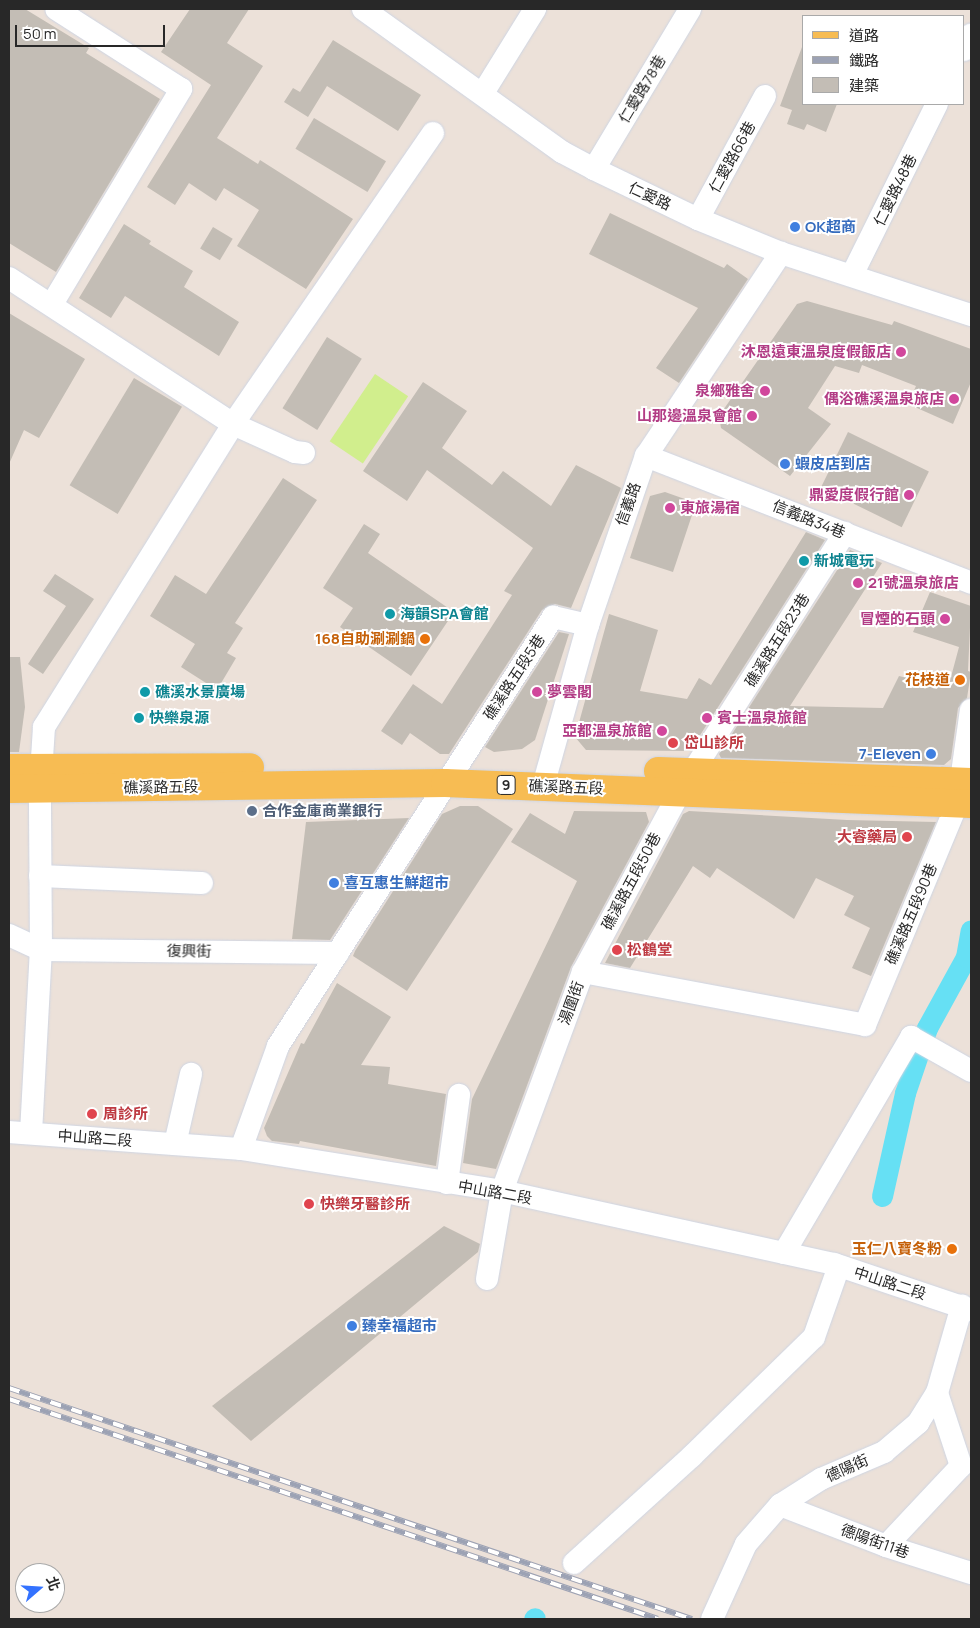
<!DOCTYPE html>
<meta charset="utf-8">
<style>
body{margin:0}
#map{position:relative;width:980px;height:1628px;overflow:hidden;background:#ece1d9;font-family:Manrope,"Noto Sans TC",sans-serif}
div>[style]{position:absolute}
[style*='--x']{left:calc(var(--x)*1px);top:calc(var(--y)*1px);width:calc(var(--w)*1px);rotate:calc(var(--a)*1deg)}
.pitch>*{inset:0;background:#d1ee8d;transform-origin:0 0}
.canal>*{height:21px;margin:-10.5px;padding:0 10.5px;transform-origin:10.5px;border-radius:10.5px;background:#66e0f4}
.building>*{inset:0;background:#c3bdb5;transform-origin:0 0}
.roads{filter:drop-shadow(0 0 1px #ced5e3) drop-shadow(0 0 1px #ced5e3)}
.minor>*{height:22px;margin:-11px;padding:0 11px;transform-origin:11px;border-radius:11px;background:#fff}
.major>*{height:28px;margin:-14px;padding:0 14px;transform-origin:14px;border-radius:14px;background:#f7bc53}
.rail>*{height:5.5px;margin-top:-2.75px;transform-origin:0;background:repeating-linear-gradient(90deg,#fff 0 11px,#9ca2b4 0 22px);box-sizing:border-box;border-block:1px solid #9ca2b4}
.dots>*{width:14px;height:14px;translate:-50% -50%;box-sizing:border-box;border:2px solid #fff;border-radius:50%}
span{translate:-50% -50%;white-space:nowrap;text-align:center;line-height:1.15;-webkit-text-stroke:4px #fff;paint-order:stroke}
.shield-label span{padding:1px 4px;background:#fff;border:1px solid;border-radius:4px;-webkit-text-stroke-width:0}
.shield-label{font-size:14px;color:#282828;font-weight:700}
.street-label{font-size:15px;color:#282828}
.shop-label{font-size:15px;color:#366cbe;font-weight:700}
.left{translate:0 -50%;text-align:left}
.right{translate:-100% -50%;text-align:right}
.hotel-label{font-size:15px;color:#b23c85;font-weight:700}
.culture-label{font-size:15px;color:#0d838f;font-weight:700}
.food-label{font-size:15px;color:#c56008;font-weight:700}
.health-label{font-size:15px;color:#be3a42;font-weight:700}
.service-label{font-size:15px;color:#4e5e75;font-weight:700}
.frame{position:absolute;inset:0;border:10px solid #282828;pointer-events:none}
.legend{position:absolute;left:802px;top:15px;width:162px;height:90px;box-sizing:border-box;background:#fff;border:1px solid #a9a9a9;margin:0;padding:6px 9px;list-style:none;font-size:15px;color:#282828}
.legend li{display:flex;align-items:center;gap:10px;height:25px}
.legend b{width:25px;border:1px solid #a9a9a9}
.north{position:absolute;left:15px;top:1563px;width:50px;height:50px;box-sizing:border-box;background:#fff;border:1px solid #a9a9a9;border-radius:50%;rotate:71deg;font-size:14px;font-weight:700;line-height:20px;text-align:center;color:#282828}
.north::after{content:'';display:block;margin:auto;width:18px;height:22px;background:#3372ff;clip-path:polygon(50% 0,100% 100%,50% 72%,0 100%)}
.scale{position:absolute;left:15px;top:25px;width:150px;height:22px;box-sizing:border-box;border:2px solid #282828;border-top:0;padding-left:6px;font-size:15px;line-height:18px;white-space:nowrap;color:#282828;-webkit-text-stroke:4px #fff;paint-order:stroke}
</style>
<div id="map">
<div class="pitch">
<i style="left:375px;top:374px;width:40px;height:81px;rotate:34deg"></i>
</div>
<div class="canal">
<i style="--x:882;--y:1196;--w:106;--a:-77.4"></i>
<i style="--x:905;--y:1093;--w:69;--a:-71.3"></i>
<i style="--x:927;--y:1028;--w:81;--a:-61.2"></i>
<i style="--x:966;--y:957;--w:27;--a:-80"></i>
<i style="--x:534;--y:1619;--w:1;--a:-45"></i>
</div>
<div class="building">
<i style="clip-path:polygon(9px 9px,25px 9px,89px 48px,86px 53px,160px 99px,56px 272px,9px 243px)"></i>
<i style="clip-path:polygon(190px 9px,249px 9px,227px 43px,263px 66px,217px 138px,258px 164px,260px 160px,353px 219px,306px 289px,237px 246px,259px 210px,224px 188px,216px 201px,189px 183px,175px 205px,147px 187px,211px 85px,161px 52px)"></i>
<i style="clip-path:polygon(333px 40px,421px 95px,398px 131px,327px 86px,308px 117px,284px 102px,293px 88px,300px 92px)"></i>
<i style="clip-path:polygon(802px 47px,804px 104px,837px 104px,826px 132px,807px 124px,804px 130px,787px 124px,792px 110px,780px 106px)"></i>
<i style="left:314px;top:118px;width:84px;height:36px;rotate:31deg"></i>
<i style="clip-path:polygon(610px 213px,724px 268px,727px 264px,748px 279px,679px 383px,656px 368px,698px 308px,589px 254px)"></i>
<i style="clip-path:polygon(124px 224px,151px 241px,149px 244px,193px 271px,184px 287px,239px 322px,219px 356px,125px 296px,111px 318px,79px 298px)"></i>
<i style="left:213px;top:227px;width:23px;height:25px;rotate:31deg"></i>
<i style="clip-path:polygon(807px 301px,892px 325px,894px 321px,971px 349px,971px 382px,953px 424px,908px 404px,916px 386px,862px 365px,859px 373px,835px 366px,808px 408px,831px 424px,790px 476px,721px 428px,719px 416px,797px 304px)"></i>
<i style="clip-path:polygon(9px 313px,85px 359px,39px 438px,24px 430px,9px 464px)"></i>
<i style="left:327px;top:337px;width:41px;height:84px;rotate:32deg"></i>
<i style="left:134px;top:378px;width:56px;height:125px;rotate:31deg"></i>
<i style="clip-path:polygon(423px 382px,467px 411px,442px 448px,492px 485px,503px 471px,551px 506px,576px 465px,621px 488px,571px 608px,555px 604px,542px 610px,449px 754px,440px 754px,410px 733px,402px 745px,381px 731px,413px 684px,442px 704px,512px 595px,504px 591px,533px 548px,427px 470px,407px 501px,363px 471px)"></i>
<i style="left:848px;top:432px;width:90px;height:62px;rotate:26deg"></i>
<i style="clip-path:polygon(283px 478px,317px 500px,235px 623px,243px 628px,227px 653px,236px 658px,217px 690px,181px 667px,195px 644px,150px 616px,175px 575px,206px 594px)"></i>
<i style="clip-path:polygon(665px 492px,696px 503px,673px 572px,630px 558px,650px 496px)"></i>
<i style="clip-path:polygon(364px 524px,380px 534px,368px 553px,454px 612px,411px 676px,340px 627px,353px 608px,323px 588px)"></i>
<i style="clip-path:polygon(806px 532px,825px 540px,690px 751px,586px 750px,575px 737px,609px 614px,658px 630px,640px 691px,687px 699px,699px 678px,711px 685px)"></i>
<i style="clip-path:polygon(850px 550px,882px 563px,790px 706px,883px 708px,899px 676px,948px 688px,959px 647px,913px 632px,930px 592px,971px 606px,968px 671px,971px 672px,967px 698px,958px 708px,951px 759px,944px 765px,721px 758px,719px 754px)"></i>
<i style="clip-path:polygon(55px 574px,94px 599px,43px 674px,28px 664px,66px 606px,43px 591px)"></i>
<i style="clip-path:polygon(559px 632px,569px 634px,535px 740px,522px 749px,494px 752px,485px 747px)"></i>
<i style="clip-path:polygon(9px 657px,20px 657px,25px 707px,19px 752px,9px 752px)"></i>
<i style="clip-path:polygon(460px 806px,478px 806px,513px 829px,407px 991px,353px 956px,355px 951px,442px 814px)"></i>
<i style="clip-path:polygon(574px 811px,646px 812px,649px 822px,571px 967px,496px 1169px,463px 1163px,472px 1099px,577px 881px,511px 842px,530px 813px,565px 834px)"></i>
<i style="clip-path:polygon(689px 811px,847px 820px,936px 822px,871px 976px,852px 968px,870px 928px,844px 915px,854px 896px,816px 878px,794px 919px,717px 868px,710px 878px,693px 866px,630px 968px,605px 963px,683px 814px)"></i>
<i style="clip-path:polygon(409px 818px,330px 940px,292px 939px,306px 822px)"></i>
<i style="clip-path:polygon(337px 983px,391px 1017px,361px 1065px,390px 1067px,388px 1084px,446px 1094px,436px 1166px,300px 1141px,299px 1144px,272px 1141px,267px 1136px,264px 1128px,301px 1043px,304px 1044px)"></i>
<i style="clip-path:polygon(444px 1226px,480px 1244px,478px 1252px,251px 1441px,212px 1406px)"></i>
</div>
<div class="roads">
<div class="minor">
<i style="--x:363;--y:9;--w:245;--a:35.7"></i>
<i style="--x:562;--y:152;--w:36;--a:28"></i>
<i style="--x:594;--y:169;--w:115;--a:25.7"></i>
<i style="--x:698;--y:219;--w:90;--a:22.3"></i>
<i style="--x:781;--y:253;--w:200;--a:18.1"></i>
<i style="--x:964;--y:50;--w:17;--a:-65"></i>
<i style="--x:483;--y:93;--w:99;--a:-58.2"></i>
<i style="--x:594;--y:169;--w:187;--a:-59"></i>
<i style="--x:698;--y:219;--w:140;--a:-61.4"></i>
<i style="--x:852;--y:275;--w:191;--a:-63.6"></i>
<i style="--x:9;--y:278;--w:267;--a:33.1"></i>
<i style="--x:233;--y:424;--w:68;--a:24.3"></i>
<i style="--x:295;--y:452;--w:9;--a:6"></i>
<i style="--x:52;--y:304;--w:251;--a:-59"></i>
<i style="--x:181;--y:89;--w:148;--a:-147.4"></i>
<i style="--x:646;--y:456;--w:349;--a:21.3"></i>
<i style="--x:543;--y:786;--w:167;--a:-74.4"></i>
<i style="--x:588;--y:625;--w:179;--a:-71.1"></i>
<i style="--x:646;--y:456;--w:244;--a:-56.4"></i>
<i style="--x:40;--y:876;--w:162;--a:2.5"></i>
<i style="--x:9;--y:935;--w:35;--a:25"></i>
<i style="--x:41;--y:950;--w:297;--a:0.6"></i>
<i style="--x:583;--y:972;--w:287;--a:10.6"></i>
<i style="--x:865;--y:1025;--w:242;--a:-67.4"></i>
<i style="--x:958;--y:802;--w:93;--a:-82"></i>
<i style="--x:9;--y:1132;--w:233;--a:4.2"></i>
<i style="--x:241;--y:1149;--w:264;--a:9.1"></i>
<i style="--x:502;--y:1191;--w:340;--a:12.4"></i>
<i style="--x:834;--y:1264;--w:145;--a:18.6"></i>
<i style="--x:31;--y:1133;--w:183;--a:-86.9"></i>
<i style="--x:41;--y:950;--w:161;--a:-90.4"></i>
<i style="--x:40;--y:789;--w:62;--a:-86.3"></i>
<i style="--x:44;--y:727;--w:357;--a:-58"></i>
<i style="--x:233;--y:424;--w:353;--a:-55.5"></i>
<i style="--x:175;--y:1144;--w:72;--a:-77.1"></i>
<i style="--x:241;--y:1149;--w:109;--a:-70.2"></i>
<i style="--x:278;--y:1046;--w:510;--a:-57.34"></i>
<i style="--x:553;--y:617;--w:36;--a:13"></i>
<i style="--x:447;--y:1183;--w:89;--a:-82.2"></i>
<i style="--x:784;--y:1253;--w:251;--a:-59.5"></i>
<i style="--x:911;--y:1037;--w:69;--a:29.5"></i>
<i style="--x:487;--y:1279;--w:89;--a:-80.3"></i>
<i style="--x:502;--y:1191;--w:233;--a:-69.7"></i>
<i style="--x:583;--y:972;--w:207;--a:-61.7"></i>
<i style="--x:681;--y:790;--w:305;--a:-57.5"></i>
<i style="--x:780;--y:1505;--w:114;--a:21.1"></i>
<i style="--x:886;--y:1546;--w:89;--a:17.6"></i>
<i style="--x:886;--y:1546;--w:110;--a:-46.8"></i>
<i style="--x:961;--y:1466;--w:77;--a:-108.2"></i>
<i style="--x:574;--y:1563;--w:159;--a:-42.2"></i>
<i style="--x:692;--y:1456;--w:170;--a:-44.3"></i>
<i style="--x:814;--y:1337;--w:75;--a:-70.6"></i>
<i style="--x:712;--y:1619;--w:82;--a:-65.6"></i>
<i style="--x:746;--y:1544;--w:52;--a:-48.9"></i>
<i style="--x:780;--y:1505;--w:49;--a:-32.4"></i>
<i style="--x:821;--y:1479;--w:69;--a:-23.2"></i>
<i style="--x:884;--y:1452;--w:45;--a:-40.5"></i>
<i style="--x:918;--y:1423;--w:36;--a:-58"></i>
<i style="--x:937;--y:1393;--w:91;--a:-74"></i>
</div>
<div class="major">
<i style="--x:9;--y:768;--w:241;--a:-0.2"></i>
<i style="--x:658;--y:771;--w:313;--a:2"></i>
<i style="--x:9;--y:789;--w:436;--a:-0.8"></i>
<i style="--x:445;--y:783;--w:526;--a:2.29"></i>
</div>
</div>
<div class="rail">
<i style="--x:9;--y:1388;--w:721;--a:18.69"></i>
<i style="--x:9;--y:1399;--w:685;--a:18.73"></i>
</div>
<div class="dots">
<i style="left:795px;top:227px;background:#3f7fe0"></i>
<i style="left:901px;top:352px;background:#d1479c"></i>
<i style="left:765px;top:391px;background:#d1479c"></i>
<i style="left:954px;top:399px;background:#d1479c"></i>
<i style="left:752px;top:416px;background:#d1479c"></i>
<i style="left:785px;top:464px;background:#3f7fe0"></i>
<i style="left:909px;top:495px;background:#d1479c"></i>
<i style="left:670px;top:508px;background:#d1479c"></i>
<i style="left:804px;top:561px;background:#0f9aa8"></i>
<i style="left:858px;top:583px;background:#d1479c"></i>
<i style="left:390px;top:614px;background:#0f9aa8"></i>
<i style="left:945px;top:619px;background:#d1479c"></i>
<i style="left:425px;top:639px;background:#e8710a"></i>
<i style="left:960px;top:680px;background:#e8710a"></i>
<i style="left:145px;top:692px;background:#0f9aa8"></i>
<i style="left:537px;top:692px;background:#d1479c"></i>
<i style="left:139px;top:718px;background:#0f9aa8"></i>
<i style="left:707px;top:718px;background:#d1479c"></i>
<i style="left:662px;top:731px;background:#d1479c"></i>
<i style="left:673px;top:743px;background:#e0444e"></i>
<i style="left:931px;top:754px;background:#3f7fe0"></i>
<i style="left:252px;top:811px;background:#5c6f8a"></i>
<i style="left:907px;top:837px;background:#e0444e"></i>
<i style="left:334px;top:883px;background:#3f7fe0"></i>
<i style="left:617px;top:950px;background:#e0444e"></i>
<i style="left:92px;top:1114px;background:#e0444e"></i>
<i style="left:309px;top:1204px;background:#e0444e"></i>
<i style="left:952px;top:1249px;background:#e8710a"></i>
<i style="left:352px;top:1326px;background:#3f7fe0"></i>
</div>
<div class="shield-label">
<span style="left:506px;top:785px">9</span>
</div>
<div class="street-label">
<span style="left:642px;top:89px;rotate:-59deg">仁愛路78巷</span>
<span style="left:732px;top:157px;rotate:-61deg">仁愛路66巷</span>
<span style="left:895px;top:190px;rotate:-64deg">仁愛路48巷</span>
<span style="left:650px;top:196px;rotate:25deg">仁愛路</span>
<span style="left:628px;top:504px;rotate:-70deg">信義路</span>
<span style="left:809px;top:519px;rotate:22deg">信義路34巷</span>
<span style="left:777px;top:640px;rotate:-58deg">礁溪路五段23巷</span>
<span style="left:514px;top:677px;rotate:-57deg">礁溪路五段5巷</span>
<span style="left:161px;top:787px;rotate:-1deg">礁溪路五段</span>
<span style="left:566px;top:787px;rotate:2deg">礁溪路五段</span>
<span style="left:631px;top:881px;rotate:-62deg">礁溪路五段50巷</span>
<span style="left:911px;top:914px;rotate:-67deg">礁溪路五段90巷</span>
<span style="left:189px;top:951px;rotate:1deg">復興街</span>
<span style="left:571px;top:1003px;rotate:-70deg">湯圍街</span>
<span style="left:95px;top:1138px;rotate:4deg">中山路二段</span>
<span style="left:495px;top:1192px;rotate:10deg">中山路二段</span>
<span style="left:890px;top:1283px;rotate:18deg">中山路二段</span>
<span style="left:847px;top:1468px;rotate:-24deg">德陽街</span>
<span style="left:875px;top:1541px;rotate:20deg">德陽街11巷</span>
</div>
<div class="shop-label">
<span class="left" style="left:805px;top:227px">OK超商</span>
<span class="left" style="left:795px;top:464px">蝦皮店到店</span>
<span class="right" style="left:921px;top:754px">7-Eleven</span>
<span class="left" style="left:344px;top:883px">喜互惠生鮮超市</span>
<span class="left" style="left:362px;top:1326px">臻幸福超市</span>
</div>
<div class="hotel-label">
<span class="right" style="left:891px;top:352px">沐恩遠東溫泉度假飯店</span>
<span class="right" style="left:755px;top:391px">泉鄉雅舍</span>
<span class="right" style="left:944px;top:399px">偶浴礁溪溫泉旅店</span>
<span class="right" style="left:742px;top:416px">山那邊溫泉會館</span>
<span class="right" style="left:899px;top:495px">鼎愛度假行館</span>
<span class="left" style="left:680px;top:508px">東旅湯宿</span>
<span class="left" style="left:868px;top:583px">21號溫泉旅店</span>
<span class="right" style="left:935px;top:619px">冒煙的石頭</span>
<span class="left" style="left:547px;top:692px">夢雲閣</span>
<span class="left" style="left:717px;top:718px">賓士溫泉旅館</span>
<span class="right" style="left:652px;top:731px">亞都溫泉旅館</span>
</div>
<div class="culture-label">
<span class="left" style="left:814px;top:561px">新城電玩</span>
<span class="left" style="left:400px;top:614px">海韻SPA會館</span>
<span class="left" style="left:155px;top:692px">礁溪水景廣場</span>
<span class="left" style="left:149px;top:718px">快樂泉源</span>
</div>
<div class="food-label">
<span class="right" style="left:415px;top:639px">168自助涮涮鍋</span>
<span class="right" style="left:950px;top:680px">花枝道</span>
<span class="right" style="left:942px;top:1249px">玉仁八寶冬粉</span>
</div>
<div class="health-label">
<span class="left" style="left:684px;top:743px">岱山診所</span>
<span class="right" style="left:897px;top:837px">大睿藥局</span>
<span class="left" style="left:627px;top:950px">松鶴堂</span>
<span class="left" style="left:103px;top:1114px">周診所</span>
<span class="left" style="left:320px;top:1204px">快樂牙醫診所</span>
</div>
<div class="service-label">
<span class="left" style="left:262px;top:811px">合作金庫商業銀行</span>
</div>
<div class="frame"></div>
<ul class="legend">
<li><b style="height:6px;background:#f7bc53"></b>道路</li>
<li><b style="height:6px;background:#9ca2b4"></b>鐵路</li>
<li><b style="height:14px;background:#c3bdb5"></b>建築</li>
</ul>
<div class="north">北</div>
<div class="scale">50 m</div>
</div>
